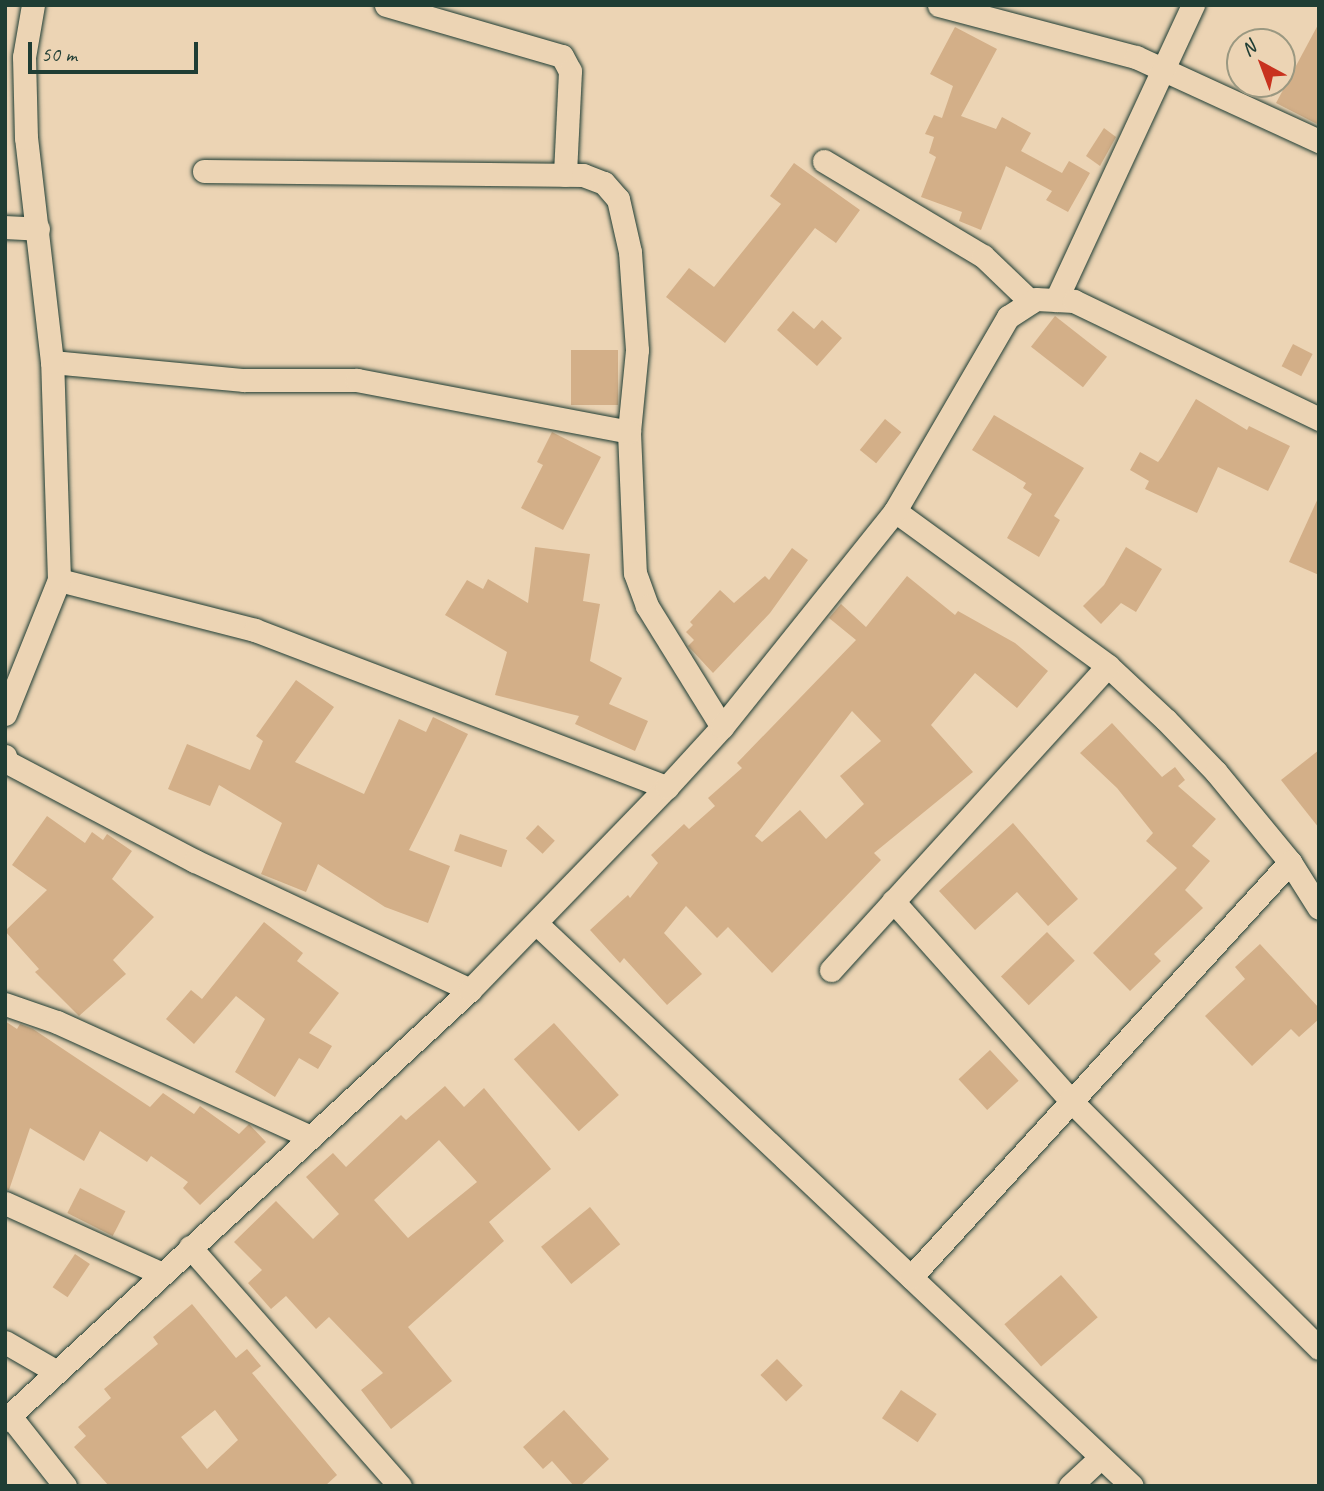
<!DOCTYPE html>
<style>
body{margin:0}
#map{position:relative;width:1324px;height:1491px;overflow:hidden;background:#ecd4b4;font-family:Caveat,sans-serif}
div>[style]{position:absolute}
[style*='--x']{left:calc(var(--x)*1px);top:calc(var(--y)*1px);width:calc(var(--w)*1px);rotate:calc(var(--a)*1deg)}
.building>*{inset:0;background:#d3af88;transform-origin:0 0}
.roads{filter:drop-shadow(0 0 2px #1f3d34) drop-shadow(0 0 2px #1f3d34)}
.minor>*{height:23px;margin:-11.5px;padding:0 11.5px;transform-origin:11.5px;border-radius:11.5px;background:#ecd4b4}
span{translate:-50% -50%;white-space:nowrap;text-align:center;line-height:1.15;-webkit-text-stroke:5px #ecd4b4;paint-order:stroke}
.frame{position:absolute;inset:0;border:7px solid #1f3d34;pointer-events:none}
.north{position:absolute;left:1226px;top:28px;width:70px;height:70px;box-sizing:border-box;background:#ecd4b4;border:2px solid #9a9881;border-radius:50%;rotate:319deg;font-size:19px;font-weight:700;line-height:28px;text-align:center;color:#1f3d34}
.north::after{content:'';display:block;margin:auto;width:24px;height:32px;background:#c8321e;clip-path:polygon(50% 0,100% 100%,50% 72%,0 100%)}
.scale{position:absolute;left:28px;top:42px;width:170px;height:32px;box-sizing:border-box;border:4px solid #1f3d34;border-top:0;padding-left:9px;font-size:21px;line-height:24px;white-space:nowrap;color:#1f3d34;-webkit-text-stroke:5px #ecd4b4;paint-order:stroke}
</style>
<div id="map">
<div class="building">
<i style="clip-path:polygon(1319px 23px,1319px 125px,1276px 103px)"></i>
<i style="clip-path:polygon(955px 27px,997px 49px,961px 116px,996px 129px,1002px 117px,1031px 133px,1021px 151px,1062px 173px,1069px 161px,1090px 173px,1068px 212px,1046px 200px,1052px 191px,1006px 166px,981px 230px,959px 221px,962px 212px,921px 197px,936px 157px,929px 153px,934px 137px,925px 134px,934px 115px,942px 118px,953px 86px,930px 74px)"></i>
<i style="clip-path:polygon(1104px 128px,1116px 137px,1100px 166px,1086px 156px)"></i>
<i style="clip-path:polygon(794px 163px,860px 210px,836px 243px,815px 228px,725px 343px,666px 297px,689px 268px,714px 287px,781px 204px,770px 196px)"></i>
<i style="clip-path:polygon(793px 311px,814px 329px,822px 320px,842px 338px,817px 366px,777px 330px)"></i>
<i style="left:1055px;top:316px;width:66px;height:39px;rotate:38deg"></i>
<i style="left:1293px;top:344px;width:22px;height:25px;rotate:27deg"></i>
<i style="left:618px;top:350px;width:55px;height:47px;rotate:90deg"></i>
<i style="clip-path:polygon(1196px 399px,1247px 430px,1249px 426px,1290px 446px,1268px 491px,1218px 467px,1197px 513px,1145px 489px,1149px 481px,1130px 470px,1140px 452px,1158px 462px,1162px 457px)"></i>
<i style="clip-path:polygon(994px 415px,1084px 468px,1054px 516px,1060px 520px,1039px 557px,1007px 538px,1032px 494px,1023px 488px,1026px 483px,972px 450px)"></i>
<i style="left:885px;top:419px;width:21px;height:40px;rotate:39deg"></i>
<i style="clip-path:polygon(552px 432px,601px 457px,563px 530px,521px 508px,543px 465px,537px 462px)"></i>
<i style="clip-path:polygon(1319px 496px,1319px 575px,1289px 562px)"></i>
<i style="clip-path:polygon(535px 547px,590px 554px,583px 601px,600px 604px,590px 661px,622px 678px,609px 704px,648px 721px,635px 751px,575px 724px,579px 716px,495px 695px,507px 652px,445px 615px,467px 580px,483px 589px,488px 579px,528px 603px)"></i>
<i style="clip-path:polygon(1126px 547px,1162px 569px,1136px 612px,1121px 603px,1101px 624px,1083px 606px,1104px 585px)"></i>
<i style="clip-path:polygon(792px 548px,808px 560px,770px 613px,713px 673px,688px 646px,694px 640px,686px 632px,693px 625px,690px 622px,720px 590px,734px 603px,765px 576px,769px 580px)"></i>
<i style="clip-path:polygon(evenodd,907px 576px,955px 615px,958px 611px,1015px 643px,1048px 671px,1017px 708px,975px 673px,931px 725px,973px 772px,874px 853px,881px 860px,772px 973px,728px 927px,717px 938px,686px 906px,664px 933px,702px 974px,667px 1005px,624px 958px,620px 963px,590px 930px,628px 895px,630px 898px,658px 863px,651px 855px,684px 824px,689px 829px,715px 806px,708px 798px,742px 768px,737px 763px,856px 640px,829px 618px,841px 604px,866px 627px,907px 576px,852px 711px,881px 741px,840px 776px,864px 804px,826px 839px,800px 810px,762px 842px,755px 836px,852px 711px)"></i>
<i style="clip-path:polygon(296px 680px,334px 707px,295px 762px,364px 794px,399px 719px,426px 732px,433px 717px,468px 734px,409px 850px,450px 866px,428px 923px,385px 907px,318px 864px,306px 892px,261px 874px,282px 823px,219px 785px,210px 806px,168px 789px,187px 744px,250px 770px,263px 741px,256px 736px)"></i>
<i style="clip-path:polygon(1112px 723px,1162px 777px,1175px 767px,1185px 780px,1178px 786px,1216px 819px,1192px 846px,1210px 861px,1185px 890px,1203px 908px,1154px 954px,1161px 961px,1130px 991px,1093px 953px,1177px 868px,1146px 841px,1153px 833px,1117px 788px,1080px 753px)"></i>
<i style="clip-path:polygon(1319px 750px,1319px 828px,1281px 780px)"></i>
<i style="clip-path:polygon(47px 816px,85px 843px,92px 832px,103px 840px,107px 834px,132px 851px,112px 879px,154px 917px,113px 960px,126px 974px,79px 1016px,35px 972px,39px 969px,5px 931px,47px 890px,12px 865px)"></i>
<i style="clip-path:polygon(1013px 823px,1078px 899px,1048px 926px,1017px 892px,975px 930px,939px 891px)"></i>
<i style="left:538px;top:825px;width:23px;height:18px;rotate:43deg"></i>
<i style="left:460px;top:834px;width:50px;height:18px;rotate:19deg"></i>
<i style="clip-path:polygon(264px 922px,303px 953px,297px 961px,339px 993px,309px 1033px,332px 1046px,318px 1069px,299px 1058px,275px 1097px,235px 1072px,265px 1019px,236px 996px,194px 1044px,166px 1019px,191px 990px,202px 999px)"></i>
<i style="left:1047px;top:932px;width:40px;height:64px;rotate:46deg"></i>
<i style="clip-path:polygon(1260px 944px,1319px 1008px,1319px 1019px,1299px 1037px,1291px 1029px,1252px 1066px,1205px 1016px,1245px 979px,1235px 967px)"></i>
<i style="clip-path:polygon(5px 1021px,17px 1029px,20px 1024px,33px 1029px,150px 1107px,163px 1093px,194px 1114px,200px 1106px,239px 1134px,249px 1124px,266px 1142px,200px 1205px,183px 1188px,188px 1182px,151px 1156px,147px 1162px,100px 1131px,84px 1161px,30px 1128px,9px 1190px,5px 1189px)"></i>
<i style="left:554px;top:1023px;width:97px;height:54px;rotate:48deg"></i>
<i style="left:990px;top:1050px;width:42px;height:43px;rotate:47deg"></i>
<i style="clip-path:polygon(evenodd,445px 1086px,464px 1107px,484px 1088px,551px 1169px,489px 1222px,504px 1241px,408px 1327px,452px 1381px,391px 1429px,361px 1390px,383px 1373px,329px 1317px,316px 1329px,286px 1296px,271px 1309px,248px 1283px,262px 1270px,234px 1242px,276px 1201px,313px 1239px,339px 1214px,306px 1177px,333px 1153px,346px 1167px,401px 1115px,406px 1120px,445px 1086px,439px 1140px,477px 1182px,408px 1238px,374px 1200px,439px 1140px)"></i>
<i style="left:80px;top:1188px;width:51px;height:28px;rotate:27deg"></i>
<i style="left:590px;top:1207px;width:48px;height:63px;rotate:51deg"></i>
<i style="left:75px;top:1254px;width:18px;height:40px;rotate:34deg"></i>
<i style="left:1061px;top:1275px;width:56px;height:75px;rotate:49deg"></i>
<i style="clip-path:polygon(evenodd,192px 1304px,236px 1358px,247px 1349px,261px 1366px,252px 1373px,337px 1475px,325px 1486px,109px 1486px,74px 1447px,86px 1436px,78px 1427px,111px 1398px,104px 1389px,158px 1344px,153px 1337px,192px 1304px,215px 1410px,238px 1440px,207px 1469px,181px 1437px,215px 1410px)"></i>
<i style="left:777px;top:1359px;width:37px;height:23px;rotate:46deg"></i>
<i style="left:901px;top:1390px;width:43px;height:34px;rotate:34deg"></i>
<i style="clip-path:polygon(564px 1410px,609px 1459px,580px 1486px,574px 1486px,552px 1461px,543px 1469px,523px 1447px)"></i>
</div>
<div class="roads">
<div class="minor">
<i style="--x:386;--y:5;--w:183;--a:16.2"></i>
<i style="--x:562;--y:56;--w:17;--a:62"></i>
<i style="--x:570;--y:71;--w:104;--a:92.8"></i>
<i style="--x:939;--y:5;--w:204;--a:14.8"></i>
<i style="--x:1136;--y:57;--w:201;--a:24.7"></i>
<i style="--x:824;--y:161;--w:185;--a:30.9"></i>
<i style="--x:983;--y:256;--w:66;--a:43.8"></i>
<i style="--x:204;--y:171;--w:379;--a:0.6"></i>
<i style="--x:583;--y:175;--w:22;--a:21"></i>
<i style="--x:604;--y:183;--w:21;--a:49"></i>
<i style="--x:618;--y:199;--w:54;--a:77.2"></i>
<i style="--x:630;--y:252;--w:98;--a:85.9"></i>
<i style="--x:637;--y:350;--w:82;--a:95.6"></i>
<i style="--x:629;--y:432;--w:141;--a:87.6"></i>
<i style="--x:635;--y:573;--w:35;--a:70"></i>
<i style="--x:647;--y:606;--w:142;--a:58.2"></i>
<i style="--x:5;--y:227;--w:33;--a:3"></i>
<i style="--x:1056;--y:300;--w:325;--a:-65.1"></i>
<i style="--x:52;--y:362;--w:193;--a:5.4"></i>
<i style="--x:244;--y:380;--w:113;--a:0"></i>
<i style="--x:357;--y:380;--w:277;--a:10.8"></i>
<i style="--x:895;--y:511;--w:263;--a:36"></i>
<i style="--x:1108;--y:666;--w:79;--a:43"></i>
<i style="--x:1166;--y:720;--w:72;--a:46.1"></i>
<i style="--x:1216;--y:772;--w:117;--a:50.6"></i>
<i style="--x:1290;--y:862;--w:54;--a:57.8"></i>
<i style="--x:59;--y:580;--w:202;--a:14.3"></i>
<i style="--x:255;--y:630;--w:441;--a:20.9"></i>
<i style="--x:5;--y:714;--w:144;--a:-68.1"></i>
<i style="--x:59;--y:580;--w:218;--a:-91.8"></i>
<i style="--x:52;--y:362;--w:226;--a:-96.6"></i>
<i style="--x:26;--y:138;--w:81;--a:-91.4"></i>
<i style="--x:24;--y:57;--w:53;--a:-80.2"></i>
<i style="--x:5;--y:756;--w:6;--a:72"></i>
<i style="--x:7;--y:762;--w:212;--a:27.8"></i>
<i style="--x:195;--y:861;--w:304;--a:25.1"></i>
<i style="--x:893;--y:901;--w:266;--a:48.3"></i>
<i style="--x:1070;--y:1100;--w:351;--a:44.9"></i>
<i style="--x:537;--y:924;--w:818;--a:43.37"></i>
<i style="--x:831;--y:970;--w:411;--a:-47.7"></i>
<i style="--x:5;--y:1004;--w:55;--a:19.1"></i>
<i style="--x:57;--y:1022;--w:279;--a:24.4"></i>
<i style="--x:5;--y:1203;--w:172;--a:24.3"></i>
<i style="--x:190;--y:1247;--w:318;--a:48.7"></i>
<i style="--x:911;--y:1277;--w:562;--a:-47.6"></i>
<i style="--x:5;--y:1342;--w:60;--a:30"></i>
<i style="--x:10;--y:1416;--w:89;--a:51.8"></i>
<i style="--x:5;--y:1420;--w:633;--a:-42.76"></i>
<i style="--x:470;--y:990;--w:283;--a:-45.9"></i>
<i style="--x:667;--y:787;--w:81;--a:-47.5"></i>
<i style="--x:722;--y:727;--w:277;--a:-51.3"></i>
<i style="--x:895;--y:511;--w:225;--a:-59.8"></i>
<i style="--x:1008;--y:317;--w:33;--a:-33"></i>
<i style="--x:1036;--y:299;--w:38;--a:3"></i>
<i style="--x:1074;--y:301;--w:272;--a:25.7"></i>
<i style="--x:1070;--y:1486;--w:42;--a:-43.1"></i>
</div>
</div>
<div class="frame"></div>
<div class="north">N</div>
<div class="scale">50 m</div>
</div>
